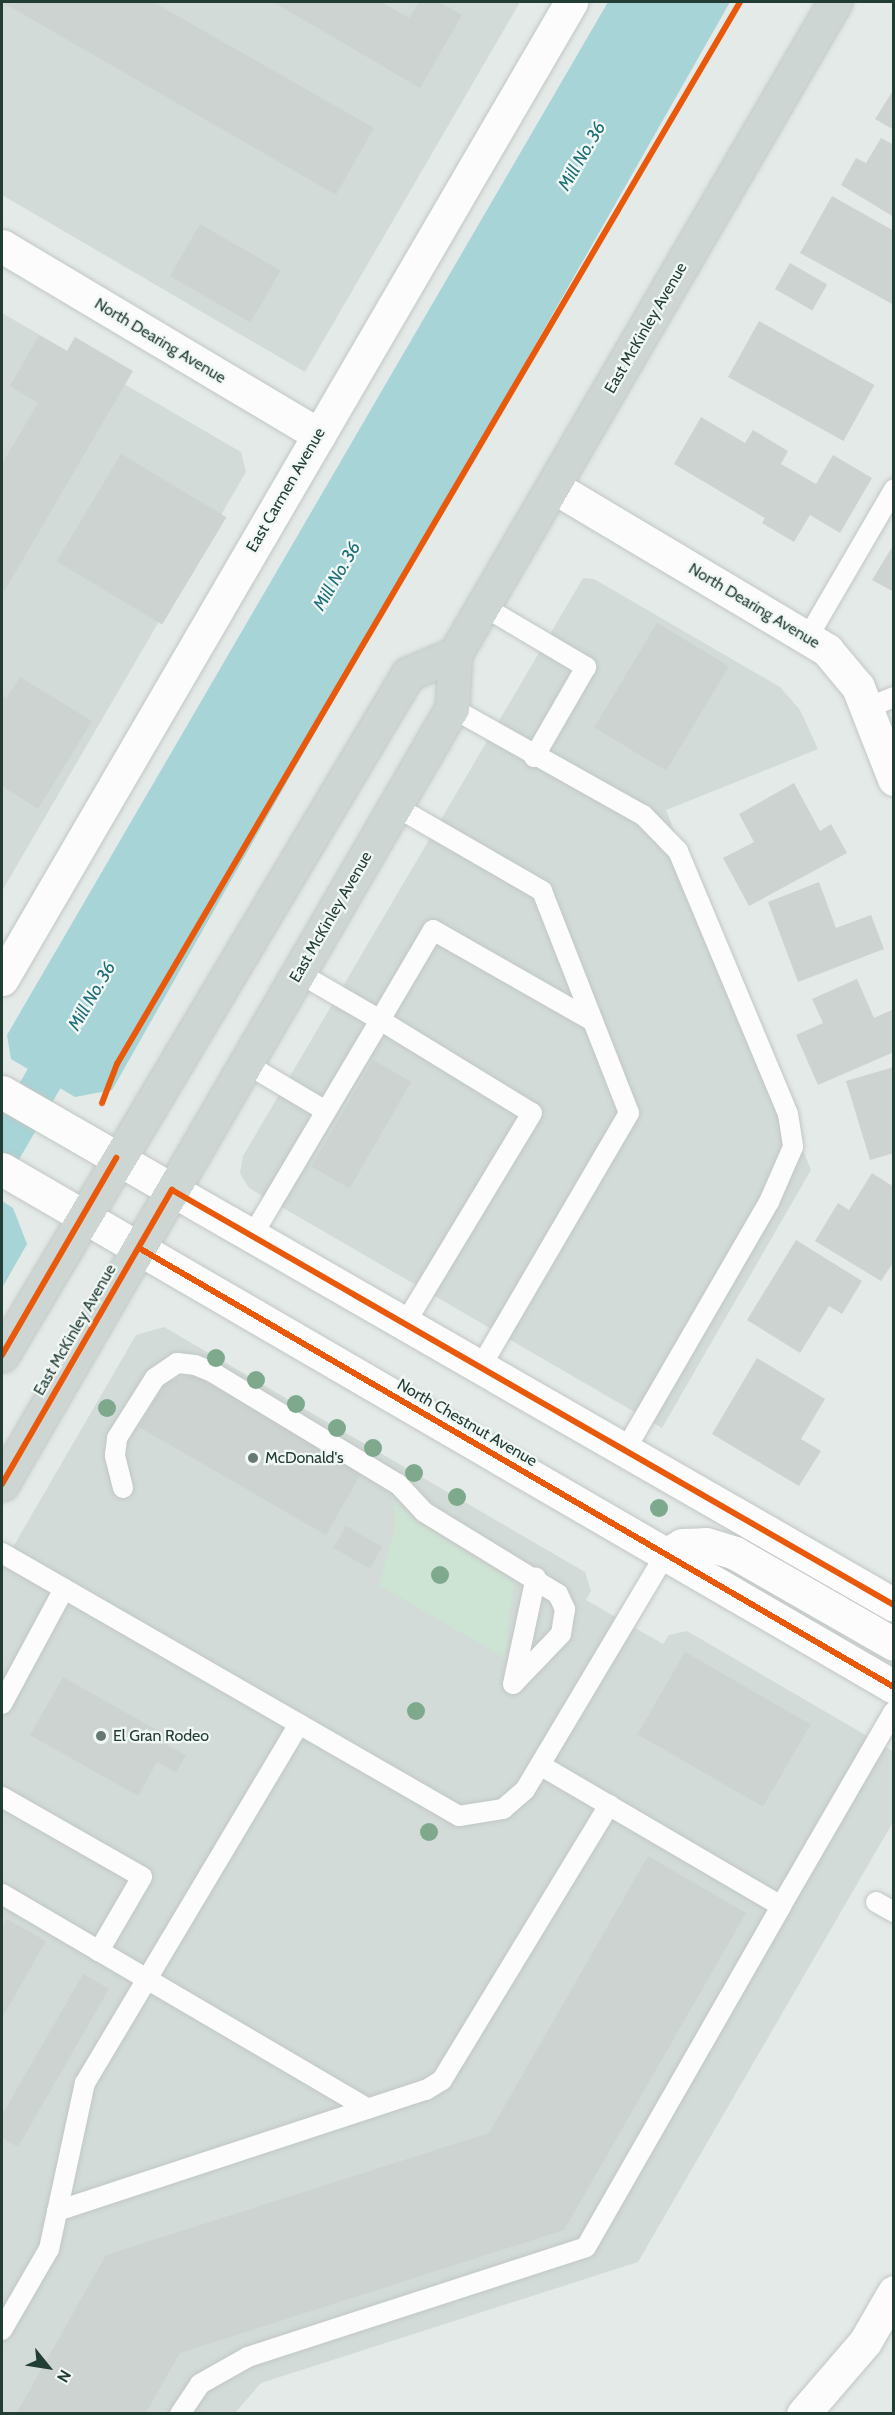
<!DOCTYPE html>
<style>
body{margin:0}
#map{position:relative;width:895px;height:2415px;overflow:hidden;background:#e4eae7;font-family:Cabin,sans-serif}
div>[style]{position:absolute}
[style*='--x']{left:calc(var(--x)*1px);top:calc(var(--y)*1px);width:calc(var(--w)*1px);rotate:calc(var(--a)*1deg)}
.built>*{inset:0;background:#d2dbd7}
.green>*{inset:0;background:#cde3d3}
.water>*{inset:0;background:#a6d4d7}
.canal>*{height:38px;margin:-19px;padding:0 19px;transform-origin:19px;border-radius:19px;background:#a6d4d7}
.building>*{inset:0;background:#cdd3d0;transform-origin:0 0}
.roads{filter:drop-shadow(0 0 2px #c1c7c4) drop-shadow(0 0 2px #c1c7c4)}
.service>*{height:20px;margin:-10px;padding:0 10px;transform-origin:10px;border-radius:10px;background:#fbfcfb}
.minor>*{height:33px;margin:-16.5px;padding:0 16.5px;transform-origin:16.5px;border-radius:16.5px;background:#fbfcfb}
.secondary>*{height:33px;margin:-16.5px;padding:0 16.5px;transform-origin:16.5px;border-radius:16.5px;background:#fbfcfb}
.primary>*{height:33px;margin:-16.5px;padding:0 16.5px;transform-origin:16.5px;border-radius:16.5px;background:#cdd6d3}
.cycleway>*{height:6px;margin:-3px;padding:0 3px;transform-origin:3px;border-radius:3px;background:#e8590c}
.trees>*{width:18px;height:18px;margin:-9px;border-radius:50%;background:#7fa98d}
.dots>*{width:16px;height:16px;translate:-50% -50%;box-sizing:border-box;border:3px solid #f2f8f5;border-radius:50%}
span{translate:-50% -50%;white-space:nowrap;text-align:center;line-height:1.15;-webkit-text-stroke:4.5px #f2f8f5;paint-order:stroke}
.street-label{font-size:16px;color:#223d34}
.poi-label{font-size:16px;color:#223d34}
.left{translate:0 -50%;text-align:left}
.water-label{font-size:18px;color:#1d6f77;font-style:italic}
.frame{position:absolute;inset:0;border:3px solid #223d34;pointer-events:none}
.north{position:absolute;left:18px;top:2337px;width:60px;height:60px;-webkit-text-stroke:4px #f2f8f5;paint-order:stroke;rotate:120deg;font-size:16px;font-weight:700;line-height:24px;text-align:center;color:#223d34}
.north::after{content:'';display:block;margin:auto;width:21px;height:27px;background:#223d34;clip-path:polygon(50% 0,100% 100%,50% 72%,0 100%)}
</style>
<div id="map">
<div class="built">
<i style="clip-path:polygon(2px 2px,520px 2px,305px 372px,2px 195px)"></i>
<i style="clip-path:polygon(2px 313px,241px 452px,246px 472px,2px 891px)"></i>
<i style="clip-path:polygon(583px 578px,594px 579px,780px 687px,800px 710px,818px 749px,666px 810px,811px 1170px,662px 1428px,249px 1188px,240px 1173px,243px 1156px)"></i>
<i style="clip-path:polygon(164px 1327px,585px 1572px,591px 1591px,586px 1600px,663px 1644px,669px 1635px,687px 1631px,893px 1751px,893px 1822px,638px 2262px,261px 2383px,235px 2413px,2px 2414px,2px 1566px,136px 1335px)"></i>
</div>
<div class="green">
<i style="clip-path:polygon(394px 1502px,415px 1521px,514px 1582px,505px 1658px,379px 1585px,394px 1532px)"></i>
</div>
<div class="water">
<i style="clip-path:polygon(608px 2px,730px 2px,112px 1090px,75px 1097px,11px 1059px,7px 1035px)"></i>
<i style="clip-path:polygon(2px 1201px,13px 1208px,27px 1244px,2px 1288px)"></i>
</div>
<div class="canal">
<i style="--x:2;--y:1151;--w:133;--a:-59.8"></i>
</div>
<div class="building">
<i style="clip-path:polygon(2px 2px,153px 2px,374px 128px,336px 195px)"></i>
<i style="clip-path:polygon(273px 2px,381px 2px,409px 18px,419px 2px,439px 2px,462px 15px,420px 88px)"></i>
<i style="clip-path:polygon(894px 89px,894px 130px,875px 119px)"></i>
<i style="clip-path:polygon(881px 138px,894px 145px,894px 217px,841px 185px,856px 158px,866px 163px)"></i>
<i style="clip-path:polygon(832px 196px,894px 231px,894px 305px,800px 253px)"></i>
<i style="left:200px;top:224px;width:93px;height:60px;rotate:30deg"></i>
<i style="left:790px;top:263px;width:43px;height:30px;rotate:30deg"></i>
<i style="left:759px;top:321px;width:132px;height:64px;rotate:29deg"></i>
<i style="clip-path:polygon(39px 335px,67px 351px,75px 337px,133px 371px,2px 595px,2px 464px,38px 403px,10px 386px)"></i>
<i style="clip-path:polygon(701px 417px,745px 443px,753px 430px,788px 451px,781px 464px,816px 484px,833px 455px,872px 478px,840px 533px,810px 515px,794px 542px,762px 523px,765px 518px,674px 464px)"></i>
<i style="left:121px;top:454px;width:123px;height:125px;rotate:31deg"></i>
<i style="clip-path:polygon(894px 544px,894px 592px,872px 580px)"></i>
<i style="left:657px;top:623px;width:84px;height:122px;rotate:31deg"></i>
<i style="clip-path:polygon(20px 677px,92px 721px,38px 809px,2px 786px,2px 695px,6px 698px)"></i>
<i style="clip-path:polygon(794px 783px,820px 831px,831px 824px,847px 853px,749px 906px,723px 858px,754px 842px,739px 814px)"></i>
<i style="clip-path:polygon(819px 882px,836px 928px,871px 915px,884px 949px,798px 982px,768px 902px)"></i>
<i style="clip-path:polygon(857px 979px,874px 1018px,894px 1009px,894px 1052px,818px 1085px,796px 1035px,823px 1023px,812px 999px)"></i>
<i style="left:373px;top:1060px;width:44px;height:123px;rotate:30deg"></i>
<i style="clip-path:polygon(894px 1067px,894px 1153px,870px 1160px,846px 1081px)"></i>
<i style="clip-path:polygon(872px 1173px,894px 1187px,894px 1261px,881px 1281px,815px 1241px,838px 1203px,849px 1210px)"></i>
<i style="clip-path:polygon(796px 1240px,862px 1281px,842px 1314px,829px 1306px,800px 1353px,747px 1320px)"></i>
<i style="clip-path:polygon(757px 1358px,825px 1399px,801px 1439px,821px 1451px,799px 1486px,712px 1434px)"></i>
<i style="clip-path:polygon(195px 1375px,362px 1472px,326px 1535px,139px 1427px,166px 1381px)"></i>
<i style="left:346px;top:1526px;width:42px;height:25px;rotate:30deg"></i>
<i style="left:685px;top:1652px;width:145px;height:95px;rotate:30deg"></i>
<i style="clip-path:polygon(63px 1677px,171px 1738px,167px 1745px,186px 1755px,176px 1772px,157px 1762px,138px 1796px,30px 1735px)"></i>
<i style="clip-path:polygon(648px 1856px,746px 1913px,564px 2230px,180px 2353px,145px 2414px,16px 2414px,106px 2255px,489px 2133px)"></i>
<i style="clip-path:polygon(7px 1919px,46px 1941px,2px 2018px,2px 1929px)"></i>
<i style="clip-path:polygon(83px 1974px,109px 1989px,18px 2147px,2px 2138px,2px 2115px)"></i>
</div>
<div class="roads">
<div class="service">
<i style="--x:483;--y:606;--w:120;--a:30.6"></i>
<i style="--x:586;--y:667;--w:104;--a:120"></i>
<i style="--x:808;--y:637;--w:171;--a:-59.8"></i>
<i style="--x:452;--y:708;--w:219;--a:29.3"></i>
<i style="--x:643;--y:815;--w:50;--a:45.8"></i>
<i style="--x:678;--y:851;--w:285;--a:67.3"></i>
<i style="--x:788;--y:1114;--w:33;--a:81"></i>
<i style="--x:793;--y:1147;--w:60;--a:113.6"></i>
<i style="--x:769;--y:1202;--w:289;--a:120.1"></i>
<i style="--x:867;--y:708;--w:29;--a:-22"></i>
<i style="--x:395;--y:806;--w:170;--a:30"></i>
<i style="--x:542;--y:891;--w:238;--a:68.6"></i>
<i style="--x:629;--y:1113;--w:295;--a:120.3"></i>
<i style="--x:299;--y:973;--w:94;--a:30.1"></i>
<i style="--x:380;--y:1020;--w:104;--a:-59.5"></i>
<i style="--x:433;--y:930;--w:182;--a:29.7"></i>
<i style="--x:245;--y:1063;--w:94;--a:30.7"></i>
<i style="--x:252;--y:1236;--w:251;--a:-59.3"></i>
<i style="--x:380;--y:1020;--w:178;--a:31.5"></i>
<i style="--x:532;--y:1113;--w:248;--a:121.1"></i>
<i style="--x:123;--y:1488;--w:34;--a:-104"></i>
<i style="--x:115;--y:1455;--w:17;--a:-83"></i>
<i style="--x:117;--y:1438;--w:71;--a:-57.7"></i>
<i style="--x:155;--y:1378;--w:27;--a:-34"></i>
<i style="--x:177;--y:1363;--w:18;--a:6"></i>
<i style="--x:195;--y:1365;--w:18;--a:22"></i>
<i style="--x:212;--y:1372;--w:217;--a:31.1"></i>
<i style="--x:398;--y:1484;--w:38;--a:47"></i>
<i style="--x:424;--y:1512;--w:157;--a:31.5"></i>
<i style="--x:558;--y:1594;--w:17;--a:65"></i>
<i style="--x:565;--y:1609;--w:25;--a:99"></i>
<i style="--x:561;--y:1634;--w:69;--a:133.8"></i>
<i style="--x:2;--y:1553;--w:527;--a:29.92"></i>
<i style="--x:459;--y:1816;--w:45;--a:-9"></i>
<i style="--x:503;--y:1809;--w:29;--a:-41"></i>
<i style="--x:525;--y:1790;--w:274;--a:-59.2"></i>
<i style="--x:513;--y:1684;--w:109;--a:-77.9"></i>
<i style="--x:2;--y:1704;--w:131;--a:-61.7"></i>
<i style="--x:540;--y:1765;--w:279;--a:30.3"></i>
<i style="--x:781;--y:1906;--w:225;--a:-59.9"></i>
<i style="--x:2;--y:1797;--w:161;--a:29.7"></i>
<i style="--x:142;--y:1877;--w:86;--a:120.2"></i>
<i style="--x:2;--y:1894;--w:424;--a:30.4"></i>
<i style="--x:876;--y:1902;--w:21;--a:29"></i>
<i style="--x:57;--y:2211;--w:388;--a:-18.2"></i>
<i style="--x:426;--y:2090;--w:19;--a:-32"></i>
<i style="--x:442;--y:2080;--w:322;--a:-58.7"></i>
<i style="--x:2;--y:2330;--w:94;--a:-59.9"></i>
<i style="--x:49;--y:2249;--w:170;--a:-77.8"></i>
<i style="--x:85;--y:2083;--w:418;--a:-59.2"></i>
<i style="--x:180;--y:2414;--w:36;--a:-56"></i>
<i style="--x:200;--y:2384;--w:55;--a:-29.4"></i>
<i style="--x:248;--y:2357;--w:355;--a:-18"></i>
<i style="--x:586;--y:2247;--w:393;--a:-60.2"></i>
</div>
<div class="minor">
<i style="--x:2;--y:246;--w:369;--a:30.8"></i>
<i style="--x:554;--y:487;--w:318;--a:30.8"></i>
<i style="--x:827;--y:650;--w:48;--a:50"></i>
<i style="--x:858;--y:687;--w:99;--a:68.6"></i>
<i style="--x:2;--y:979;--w:1131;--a:-59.78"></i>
<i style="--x:803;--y:2414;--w:95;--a:-49.3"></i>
<i style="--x:865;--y:2342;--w:58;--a:-59.9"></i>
</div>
<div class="secondary">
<i style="--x:2;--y:1092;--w:1029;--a:29.9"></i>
<i style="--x:2;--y:1169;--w:1031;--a:30.14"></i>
<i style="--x:665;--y:1555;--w:20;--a:-30"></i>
<i style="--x:682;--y:1545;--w:24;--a:-2"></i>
<i style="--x:706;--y:1544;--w:30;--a:17"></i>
<i style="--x:735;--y:1553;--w:183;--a:29.8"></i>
</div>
<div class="primary">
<i style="--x:2;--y:1355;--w:793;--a:-59.2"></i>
<i style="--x:408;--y:674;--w:51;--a:-23.1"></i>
<i style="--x:2;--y:1484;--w:897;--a:-59.89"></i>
<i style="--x:452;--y:708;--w:54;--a:-86.8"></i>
<i style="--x:455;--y:654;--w:755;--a:-59.77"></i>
</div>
</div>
<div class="cycleway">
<i style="--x:102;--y:1103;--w:42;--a:-69"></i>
<i style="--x:117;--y:1064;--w:1231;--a:-59.6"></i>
<i style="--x:139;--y:1248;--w:873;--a:30.18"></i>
<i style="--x:2;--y:1355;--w:228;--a:-59.9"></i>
<i style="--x:2;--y:1484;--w:340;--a:-60"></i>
<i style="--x:172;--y:1190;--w:833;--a:29.89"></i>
</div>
<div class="trees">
<i style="left:216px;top:1358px"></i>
<i style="left:256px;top:1380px"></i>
<i style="left:296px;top:1404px"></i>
<i style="left:107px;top:1408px"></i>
<i style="left:337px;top:1428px"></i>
<i style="left:373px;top:1448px"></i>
<i style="left:414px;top:1473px"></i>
<i style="left:457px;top:1497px"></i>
<i style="left:659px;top:1508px"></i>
<i style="left:440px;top:1575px"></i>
<i style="left:416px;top:1711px"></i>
<i style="left:429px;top:1832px"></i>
</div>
<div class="dots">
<i style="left:253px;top:1458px;background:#667a73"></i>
<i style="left:101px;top:1736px;background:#667a73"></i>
</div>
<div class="street-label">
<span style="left:646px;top:328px;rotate:-60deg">East McKinley Avenue</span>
<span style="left:160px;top:341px;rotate:31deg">North Dearing Avenue</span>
<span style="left:286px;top:490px;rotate:-60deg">East Carmen Avenue</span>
<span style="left:754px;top:606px;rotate:31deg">North Dearing Avenue</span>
<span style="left:331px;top:917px;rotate:-60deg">East McKinley Avenue</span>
<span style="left:75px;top:1330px;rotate:-60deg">East McKinley Avenue</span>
<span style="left:467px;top:1423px;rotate:30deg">North Chestnut Avenue</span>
</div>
<div class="poi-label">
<span class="left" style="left:265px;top:1458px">McDonald's</span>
<span class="left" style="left:113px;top:1736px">El Gran Rodeo</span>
</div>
<div class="water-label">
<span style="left:582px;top:156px;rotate:-60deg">Mill No. 36</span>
<span style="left:337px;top:576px;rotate:-60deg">Mill No. 36</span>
<span style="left:92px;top:996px;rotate:-60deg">Mill No. 36</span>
</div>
<div class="frame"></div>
<div class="north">N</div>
</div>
